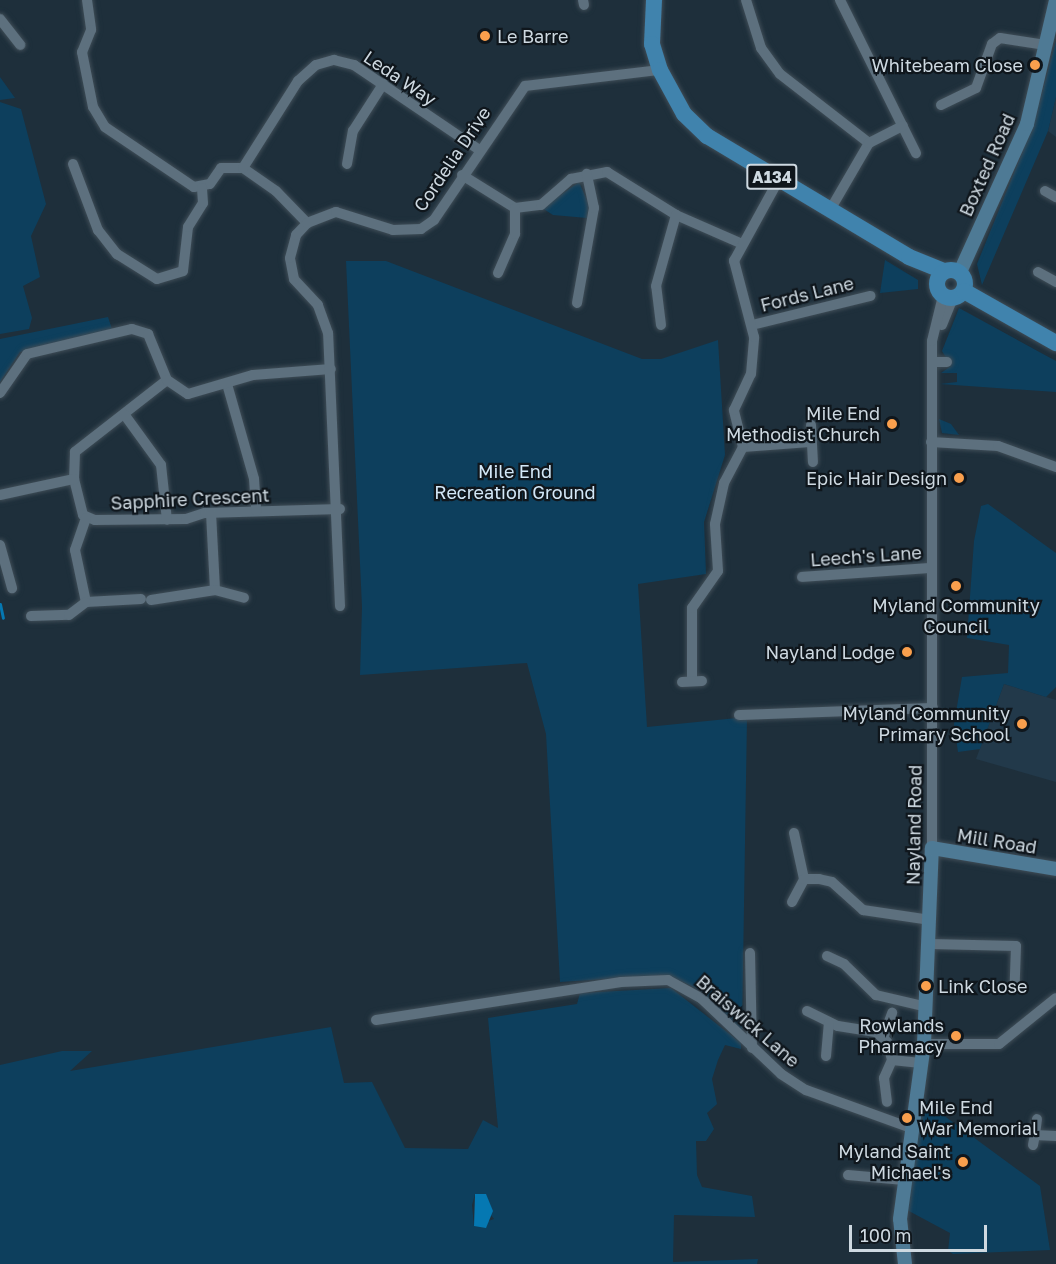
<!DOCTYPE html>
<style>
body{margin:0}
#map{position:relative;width:1056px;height:1264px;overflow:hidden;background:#1e2f3b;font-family:"Golos Text",sans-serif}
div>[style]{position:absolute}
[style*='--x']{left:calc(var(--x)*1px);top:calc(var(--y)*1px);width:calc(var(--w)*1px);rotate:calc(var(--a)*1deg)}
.built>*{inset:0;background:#22394a}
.green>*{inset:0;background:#0d3f5d}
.water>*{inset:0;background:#0578b2}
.stream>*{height:3px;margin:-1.5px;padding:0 1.5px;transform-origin:1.5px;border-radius:1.5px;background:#0578b2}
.roads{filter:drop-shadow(0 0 2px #3f4d57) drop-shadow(0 0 2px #3f4d57)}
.street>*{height:10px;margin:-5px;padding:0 5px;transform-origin:5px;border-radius:5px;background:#5d707e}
.secondary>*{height:14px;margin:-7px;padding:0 7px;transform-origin:7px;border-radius:7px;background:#4e7a95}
.primary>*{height:16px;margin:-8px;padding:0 8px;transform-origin:8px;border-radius:8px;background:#4083ad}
.primary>.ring{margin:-8px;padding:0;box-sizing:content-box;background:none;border:16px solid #4083ad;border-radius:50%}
.dots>*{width:16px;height:16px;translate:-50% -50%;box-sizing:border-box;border:3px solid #0f161c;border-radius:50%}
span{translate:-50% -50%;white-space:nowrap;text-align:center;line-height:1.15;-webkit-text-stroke:4.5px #0f161c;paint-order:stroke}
.shield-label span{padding:2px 4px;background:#0f161c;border:2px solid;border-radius:4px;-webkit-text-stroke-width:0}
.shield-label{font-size:16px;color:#ced9e1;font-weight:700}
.poi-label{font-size:18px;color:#ced9e1}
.left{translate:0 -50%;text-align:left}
.right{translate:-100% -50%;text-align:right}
.street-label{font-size:18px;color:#ced9e1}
.park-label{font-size:18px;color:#d3e8f8}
.scale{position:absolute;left:849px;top:1225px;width:138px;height:27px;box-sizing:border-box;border:3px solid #ced9e1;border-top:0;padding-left:8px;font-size:18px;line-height:21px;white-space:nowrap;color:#ced9e1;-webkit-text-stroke:4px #0f161c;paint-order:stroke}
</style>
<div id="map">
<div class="built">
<i style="clip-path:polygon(1056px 97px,1056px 137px,1048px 131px)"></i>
<i style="clip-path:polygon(1004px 684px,1056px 700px,1056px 782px,976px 759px)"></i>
</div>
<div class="green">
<i style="clip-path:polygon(1056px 41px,1056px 97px,1048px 131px,982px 285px,977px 264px,1033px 126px)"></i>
<i style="clip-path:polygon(0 77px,15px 98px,0 100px)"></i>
<i style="clip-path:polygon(0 102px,21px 109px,46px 204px,31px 236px,40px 277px,23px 286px,32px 318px,29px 329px,0 334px)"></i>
<i style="clip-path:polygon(579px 182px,589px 205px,587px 218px,553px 215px,542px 208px)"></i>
<i style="clip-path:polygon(885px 260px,918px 280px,918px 289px,880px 293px)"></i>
<i style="clip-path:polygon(346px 261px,386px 261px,642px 359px,661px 359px,718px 340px,725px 455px,704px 522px,706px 574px,638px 584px,647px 727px,747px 717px,742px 1031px,700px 990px,668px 975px,560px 982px,546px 734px,527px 663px,360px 675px,362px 607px)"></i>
<i style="clip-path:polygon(959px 308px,1056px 361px,1056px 392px,940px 384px,957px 382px,957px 373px,941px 373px,951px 366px,942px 351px)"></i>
<i style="clip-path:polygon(108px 317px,112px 329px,20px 352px,0 382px,0 339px)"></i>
<i style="clip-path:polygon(939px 419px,951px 424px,959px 435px,942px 433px)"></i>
<i style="clip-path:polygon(988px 504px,1056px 553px,1056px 687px,1046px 697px,1004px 684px,980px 749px,958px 752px,954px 724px,962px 677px,1008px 673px,1009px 645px,967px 638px,974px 541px,981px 506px)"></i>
<i style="clip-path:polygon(evenodd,671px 988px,741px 1043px,741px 1049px,725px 1045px,718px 1060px,712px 1079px,717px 1104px,707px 1113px,714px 1129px,706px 1141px,696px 1141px,697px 1175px,702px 1187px,752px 1196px,755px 1217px,674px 1215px,673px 1262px,758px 1259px,757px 1264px,0 1264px,0 1065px,62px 1051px,92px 1051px,70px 1071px,331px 1027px,344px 1083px,372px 1082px,405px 1148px,468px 1149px,483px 1120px,498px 1128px,488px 1018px,577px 1004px,580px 993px,671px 988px,475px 1194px,494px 1219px,474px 1226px,472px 1205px,475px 1194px)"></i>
<i style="clip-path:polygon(924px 1101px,1040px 1186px,1050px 1250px,953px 1254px,948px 1251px,950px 1233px,907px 1210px)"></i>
</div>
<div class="water">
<i style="clip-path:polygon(475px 1194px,486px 1194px,493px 1211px,486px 1228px,474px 1226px)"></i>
</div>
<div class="stream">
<i style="--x:0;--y:604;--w:14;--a:78"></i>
</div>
<div class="roads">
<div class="street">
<i style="--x:87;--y:0;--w:30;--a:82"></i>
<i style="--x:91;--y:30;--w:24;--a:112"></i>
<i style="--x:82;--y:52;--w:56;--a:78.7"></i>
<i style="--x:93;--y:107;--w:23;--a:59"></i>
<i style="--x:105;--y:127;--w:107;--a:34"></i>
<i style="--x:194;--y:187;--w:16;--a:-11"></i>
<i style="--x:210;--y:184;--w:19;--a:-55"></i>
<i style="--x:221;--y:168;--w:22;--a:0"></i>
<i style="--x:243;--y:168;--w:40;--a:34.9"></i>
<i style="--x:276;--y:191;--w:45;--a:45.9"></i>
<i style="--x:583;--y:0;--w:5;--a:79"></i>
<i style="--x:746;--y:0;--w:50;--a:72.6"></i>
<i style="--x:761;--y:48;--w:32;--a:54"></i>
<i style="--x:780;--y:74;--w:113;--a:37.8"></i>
<i style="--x:840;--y:0;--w:171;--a:63.6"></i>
<i style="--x:0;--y:19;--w:33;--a:52"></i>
<i style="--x:941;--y:105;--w:39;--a:-26"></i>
<i style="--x:976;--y:88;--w:47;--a:-70"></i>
<i style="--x:992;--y:44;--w:10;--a:-37"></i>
<i style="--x:1000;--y:38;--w:46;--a:8.8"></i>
<i style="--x:73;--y:164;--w:71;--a:69.3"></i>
<i style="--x:98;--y:230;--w:31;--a:52"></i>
<i style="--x:117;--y:254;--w:47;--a:32"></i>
<i style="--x:157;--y:279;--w:27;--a:-17"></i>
<i style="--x:183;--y:271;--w:44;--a:-83.5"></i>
<i style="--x:188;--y:227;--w:28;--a:-58"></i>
<i style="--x:203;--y:203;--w:15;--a:-94"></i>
<i style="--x:347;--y:164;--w:34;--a:-80"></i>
<i style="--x:353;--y:131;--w:56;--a:-57.4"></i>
<i style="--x:243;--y:168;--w:103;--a:-57.7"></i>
<i style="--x:298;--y:81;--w:24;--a:-42"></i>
<i style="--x:316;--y:65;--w:19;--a:-16"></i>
<i style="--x:334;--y:60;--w:21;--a:14"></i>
<i style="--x:354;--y:65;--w:150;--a:34.1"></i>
<i style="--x:462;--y:175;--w:62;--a:31.9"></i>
<i style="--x:515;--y:208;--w:26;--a:-7"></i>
<i style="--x:541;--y:205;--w:40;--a:-41"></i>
<i style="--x:571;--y:179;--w:37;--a:-11"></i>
<i style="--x:607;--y:172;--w:81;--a:31.9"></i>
<i style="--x:676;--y:215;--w:70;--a:23.6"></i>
<i style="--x:1045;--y:191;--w:13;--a:29"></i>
<i style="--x:830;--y:210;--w:78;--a:-59.8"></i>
<i style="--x:869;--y:143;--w:38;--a:-27"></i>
<i style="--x:1038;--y:272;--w:21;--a:29"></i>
<i style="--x:498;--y:273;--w:43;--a:-66.4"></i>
<i style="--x:515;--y:234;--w:26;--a:-90"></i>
<i style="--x:577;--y:303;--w:97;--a:-79.9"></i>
<i style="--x:594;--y:208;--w:35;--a:-102"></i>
<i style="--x:661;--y:325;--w:39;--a:-97"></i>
<i style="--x:656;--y:286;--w:74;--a:-74.3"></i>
<i style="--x:752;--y:325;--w:122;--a:-13.8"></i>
<i style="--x:942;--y:325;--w:29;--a:-68"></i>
<i style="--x:934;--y:362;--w:13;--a:0"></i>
<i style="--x:167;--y:380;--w:117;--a:142"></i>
<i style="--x:75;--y:452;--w:27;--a:92"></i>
<i style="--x:74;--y:479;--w:37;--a:76"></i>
<i style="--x:83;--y:515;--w:13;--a:23"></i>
<i style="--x:95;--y:520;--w:91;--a:-0.6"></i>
<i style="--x:186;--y:519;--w:20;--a:-18"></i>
<i style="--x:205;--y:513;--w:135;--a:-1.7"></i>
<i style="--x:227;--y:384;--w:99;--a:74.1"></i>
<i style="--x:254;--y:479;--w:32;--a:86"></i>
<i style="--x:0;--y:393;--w:47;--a:-55.3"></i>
<i style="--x:27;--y:354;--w:108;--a:-13.4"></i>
<i style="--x:132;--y:329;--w:17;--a:17"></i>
<i style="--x:148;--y:334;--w:50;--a:67.6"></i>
<i style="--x:167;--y:380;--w:25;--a:34"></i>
<i style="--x:188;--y:394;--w:68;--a:-16.3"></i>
<i style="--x:253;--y:375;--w:78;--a:-4.4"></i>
<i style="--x:124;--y:414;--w:63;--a:54"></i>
<i style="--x:161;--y:465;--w:55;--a:83.8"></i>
<i style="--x:811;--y:425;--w:37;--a:87"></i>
<i style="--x:931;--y:442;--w:67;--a:3.4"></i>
<i style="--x:998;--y:446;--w:62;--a:19.9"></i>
<i style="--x:743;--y:447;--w:67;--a:-4.3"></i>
<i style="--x:0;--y:495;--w:76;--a:-12.2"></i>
<i style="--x:211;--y:513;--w:77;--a:87"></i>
<i style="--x:86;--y:518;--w:34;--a:109"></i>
<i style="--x:75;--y:550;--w:53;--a:78.1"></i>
<i style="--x:86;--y:602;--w:55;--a:-3.1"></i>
<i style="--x:0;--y:545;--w:45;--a:74.4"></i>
<i style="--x:802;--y:577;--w:130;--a:-4"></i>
<i style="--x:151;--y:600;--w:65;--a:-8.9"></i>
<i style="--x:215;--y:590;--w:30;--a:15"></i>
<i style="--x:340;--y:606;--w:273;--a:-92.5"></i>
<i style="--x:328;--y:333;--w:30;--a:-110"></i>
<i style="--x:318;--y:305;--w:35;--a:-133"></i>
<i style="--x:294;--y:279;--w:21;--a:-101"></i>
<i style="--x:290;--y:258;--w:24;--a:-75"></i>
<i style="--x:296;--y:235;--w:16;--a:-47"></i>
<i style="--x:307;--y:223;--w:31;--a:-21"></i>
<i style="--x:336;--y:212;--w:60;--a:17.5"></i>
<i style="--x:393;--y:230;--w:28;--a:-2"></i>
<i style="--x:421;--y:229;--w:16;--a:-35"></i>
<i style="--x:434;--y:220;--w:162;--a:-55.8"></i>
<i style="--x:525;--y:86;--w:136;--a:-6.8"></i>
<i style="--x:31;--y:616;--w:38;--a:-2"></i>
<i style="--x:69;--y:615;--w:21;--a:-37"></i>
<i style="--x:692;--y:678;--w:70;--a:-90"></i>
<i style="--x:692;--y:608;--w:45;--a:-54.9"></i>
<i style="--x:718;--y:571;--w:47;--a:-93.7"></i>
<i style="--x:715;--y:524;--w:42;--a:-77.6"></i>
<i style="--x:724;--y:483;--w:41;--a:-62.2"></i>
<i style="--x:743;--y:447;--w:38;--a:-104"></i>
<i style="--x:734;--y:410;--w:40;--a:-65"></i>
<i style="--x:751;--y:374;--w:37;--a:-85"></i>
<i style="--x:754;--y:337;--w:79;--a:-104.7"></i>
<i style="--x:734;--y:261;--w:91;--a:-61.2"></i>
<i style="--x:682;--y:682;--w:20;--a:-3"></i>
<i style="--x:739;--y:715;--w:194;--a:-2.1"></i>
<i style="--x:794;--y:833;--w:47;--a:77.7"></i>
<i style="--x:932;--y:848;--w:507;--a:-90"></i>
<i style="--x:932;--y:341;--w:46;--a:-76.3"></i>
<i style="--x:792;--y:902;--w:26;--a:-62"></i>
<i style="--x:804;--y:879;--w:15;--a:0"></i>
<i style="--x:819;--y:879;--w:13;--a:13"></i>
<i style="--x:832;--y:882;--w:42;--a:42.1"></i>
<i style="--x:863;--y:910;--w:68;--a:8.5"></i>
<i style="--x:930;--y:944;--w:86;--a:1.3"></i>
<i style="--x:1016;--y:946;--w:37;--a:92"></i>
<i style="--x:750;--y:953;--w:95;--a:88.8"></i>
<i style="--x:827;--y:956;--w:19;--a:25"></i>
<i style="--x:844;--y:964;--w:45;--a:44.1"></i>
<i style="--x:876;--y:995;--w:52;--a:13.2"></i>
<i style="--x:807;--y:1011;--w:34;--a:26"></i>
<i style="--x:838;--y:1026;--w:38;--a:9"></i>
<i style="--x:876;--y:1032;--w:15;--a:42"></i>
<i style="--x:887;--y:1042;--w:19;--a:74"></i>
<i style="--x:892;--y:1060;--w:20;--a:114"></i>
<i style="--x:884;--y:1078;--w:24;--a:83"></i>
<i style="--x:376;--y:1020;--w:248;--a:-8.8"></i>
<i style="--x:621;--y:982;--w:47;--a:-2.4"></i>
<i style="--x:668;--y:980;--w:38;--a:29"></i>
<i style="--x:701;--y:998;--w:110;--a:43.5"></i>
<i style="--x:781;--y:1074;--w:30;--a:33"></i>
<i style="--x:806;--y:1090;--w:115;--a:19.9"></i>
<i style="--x:883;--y:1038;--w:27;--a:-70"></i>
<i style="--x:924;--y:1044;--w:75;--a:0"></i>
<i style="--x:999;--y:1044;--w:73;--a:-38.9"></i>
<i style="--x:826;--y:1056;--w:33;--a:-85"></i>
<i style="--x:892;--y:1060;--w:29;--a:6"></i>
<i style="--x:1035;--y:1135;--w:16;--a:-83"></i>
<i style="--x:1033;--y:1145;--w:10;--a:-79"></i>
<i style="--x:1035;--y:1135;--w:21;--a:3"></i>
<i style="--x:848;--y:1175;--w:56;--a:5.1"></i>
</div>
<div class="secondary">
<i style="--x:960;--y:272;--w:162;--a:-65.6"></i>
<i style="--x:1027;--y:124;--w:127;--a:-76.8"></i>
<i style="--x:905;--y:1264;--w:45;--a:-96.3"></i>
<i style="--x:900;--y:1219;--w:177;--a:-82.2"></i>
<i style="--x:924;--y:1044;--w:196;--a:-87.7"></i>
<i style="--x:932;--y:848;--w:126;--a:9.6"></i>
</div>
<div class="primary">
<i style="--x:654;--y:0;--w:44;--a:92.6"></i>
<i style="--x:652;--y:44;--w:27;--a:73"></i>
<i style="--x:660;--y:70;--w:50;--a:61.4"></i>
<i style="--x:684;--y:114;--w:32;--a:44"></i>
<i style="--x:707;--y:136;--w:235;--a:30.9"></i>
<i style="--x:909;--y:257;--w:38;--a:22"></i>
<i class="ring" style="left:937px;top:270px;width:12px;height:12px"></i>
<i style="--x:964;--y:291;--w:106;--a:29.5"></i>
</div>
</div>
<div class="dots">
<i style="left:485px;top:36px;background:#f99f4d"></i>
<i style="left:1035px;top:65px;background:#f99f4d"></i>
<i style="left:892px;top:424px;background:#f99f4d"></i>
<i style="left:959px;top:478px;background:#f99f4d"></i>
<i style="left:956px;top:586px;background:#f99f4d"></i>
<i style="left:907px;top:652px;background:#f99f4d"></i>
<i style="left:1022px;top:724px;background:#f99f4d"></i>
<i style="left:926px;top:986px;background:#f99f4d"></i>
<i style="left:956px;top:1036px;background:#f99f4d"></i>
<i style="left:907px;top:1118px;background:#f99f4d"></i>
<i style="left:963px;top:1162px;background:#f99f4d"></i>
</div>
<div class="shield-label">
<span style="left:772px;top:177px">A134</span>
</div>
<div class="poi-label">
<span class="left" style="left:497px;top:36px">Le Barre</span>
<span class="right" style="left:1023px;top:65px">Whitebeam Close</span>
<span class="right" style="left:880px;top:424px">Mile End<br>Methodist Church</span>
<span class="right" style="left:947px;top:478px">Epic Hair Design</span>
<span style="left:956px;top:616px">Myland Community<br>Council</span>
<span class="right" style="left:895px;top:652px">Nayland Lodge</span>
<span class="right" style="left:1010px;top:724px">Myland Community<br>Primary School</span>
<span class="left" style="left:938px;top:986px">Link Close</span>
<span class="right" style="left:944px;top:1036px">Rowlands<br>Pharmacy</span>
<span class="left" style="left:919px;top:1118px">Mile End<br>War Memorial</span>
<span class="right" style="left:951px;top:1162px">Myland Saint<br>Michael's</span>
</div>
<div class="street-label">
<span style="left:400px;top:78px;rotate:34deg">Leda Way</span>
<span style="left:452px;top:159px;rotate:-56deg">Cordelia Drive</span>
<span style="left:987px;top:165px;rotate:-66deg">Boxted Road</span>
<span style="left:807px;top:294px;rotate:-14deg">Fords Lane</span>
<span style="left:190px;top:499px;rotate:-3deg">Sapphire Crescent</span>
<span style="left:866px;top:556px;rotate:-4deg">Leech's Lane</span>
<span style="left:914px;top:825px;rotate:-89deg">Nayland Road</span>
<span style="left:997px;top:841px;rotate:9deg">Mill Road</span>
<span style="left:748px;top:1021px;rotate:41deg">Braiswick Lane</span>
</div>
<div class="park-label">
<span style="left:515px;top:482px">Mile End<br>Recreation Ground</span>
</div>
<div class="scale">100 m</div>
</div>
